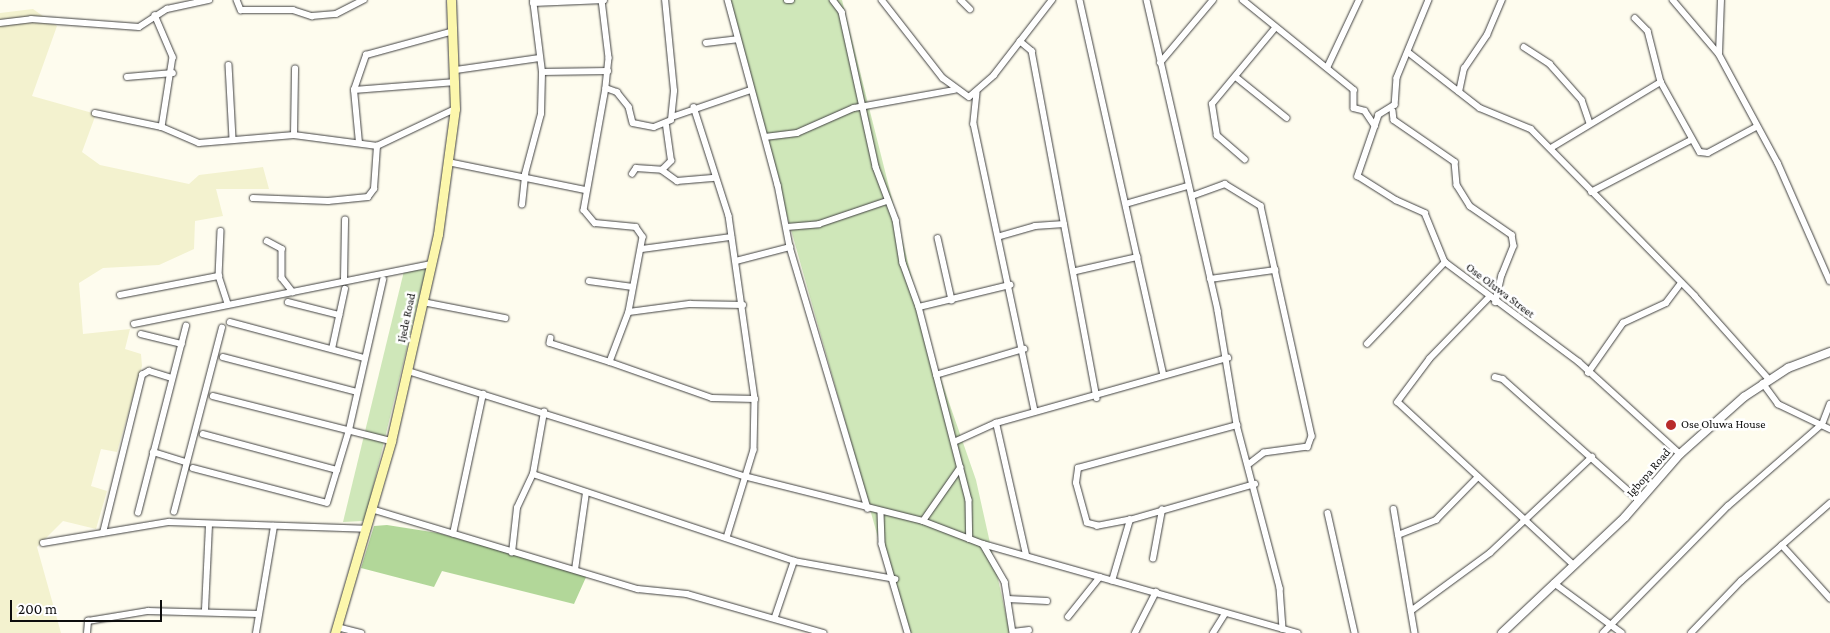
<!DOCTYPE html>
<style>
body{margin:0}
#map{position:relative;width:1830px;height:633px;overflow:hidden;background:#fefcee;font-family:"Crimson Pro",serif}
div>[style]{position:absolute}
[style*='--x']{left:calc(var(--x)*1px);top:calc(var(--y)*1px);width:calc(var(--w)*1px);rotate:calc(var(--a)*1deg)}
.farmland>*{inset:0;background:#f3f2cf}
.green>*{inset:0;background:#cfe7b9}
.forest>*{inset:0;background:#b2d799}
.roads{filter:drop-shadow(0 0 1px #404040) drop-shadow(0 0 1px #404040)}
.minor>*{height:5.5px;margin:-2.75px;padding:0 2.75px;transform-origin:2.75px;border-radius:2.75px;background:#fff}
.tertiary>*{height:8px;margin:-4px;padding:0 4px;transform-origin:4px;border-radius:4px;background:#fff}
.secondary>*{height:9px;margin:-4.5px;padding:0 4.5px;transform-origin:4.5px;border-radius:4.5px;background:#fcf7ac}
.dots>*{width:14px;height:14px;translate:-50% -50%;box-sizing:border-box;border:2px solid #fff;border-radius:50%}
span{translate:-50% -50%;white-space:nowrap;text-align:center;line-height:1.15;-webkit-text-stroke:5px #fff;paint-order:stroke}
.street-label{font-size:12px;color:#0d0d0d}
.poi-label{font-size:12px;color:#0d0d0d}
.left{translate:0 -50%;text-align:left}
.scale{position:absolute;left:10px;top:600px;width:152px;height:22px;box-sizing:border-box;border:2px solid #0d0d0d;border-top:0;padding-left:6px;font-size:15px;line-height:18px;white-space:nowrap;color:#0d0d0d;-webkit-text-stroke:4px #fff;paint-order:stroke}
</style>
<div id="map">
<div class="farmland">
<i style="clip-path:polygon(33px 9px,57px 26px,32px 96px,96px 114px,82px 152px,100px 165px,189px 184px,199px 175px,263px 167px,269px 189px,216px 189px,223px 216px,195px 221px,194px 249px,159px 265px,103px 268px,79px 283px,83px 334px,130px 329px,125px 349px,141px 354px,142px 366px,117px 452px,101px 449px,91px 486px,107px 491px,96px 529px,63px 521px,37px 547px,61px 633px,0 633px,0 13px)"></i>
</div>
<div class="green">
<i style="clip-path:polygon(726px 0,842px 0,928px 342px,976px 480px,1010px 633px,905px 633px)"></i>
<i style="clip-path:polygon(426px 269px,366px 516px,363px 521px,343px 522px,404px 271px)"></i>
</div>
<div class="forest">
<i style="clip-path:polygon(387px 525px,438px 533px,587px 575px,574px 604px,442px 571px,434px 587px,361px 568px,374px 526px)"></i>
</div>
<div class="roads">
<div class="minor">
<i style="--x:237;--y:0;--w:11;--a:68"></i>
<i style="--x:241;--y:10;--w:52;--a:0"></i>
<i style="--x:293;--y:10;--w:20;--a:18"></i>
<i style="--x:312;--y:16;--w:24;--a:-5"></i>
<i style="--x:336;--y:14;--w:31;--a:-27"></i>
<i style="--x:602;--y:0;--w:58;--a:83.1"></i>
<i style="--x:609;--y:58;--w:30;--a:96"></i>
<i style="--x:606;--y:88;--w:124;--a:100.2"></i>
<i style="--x:584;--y:210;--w:17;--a:50"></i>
<i style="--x:595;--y:223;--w:41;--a:5.6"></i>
<i style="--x:636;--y:227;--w:12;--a:55"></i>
<i style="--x:643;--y:237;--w:76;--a:100.6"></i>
<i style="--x:629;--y:312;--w:53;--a:110.8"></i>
<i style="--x:610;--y:362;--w:108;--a:19.4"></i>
<i style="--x:712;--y:398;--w:43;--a:1.3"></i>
<i style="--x:728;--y:0;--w:192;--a:74.9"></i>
<i style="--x:778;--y:185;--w:63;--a:79"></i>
<i style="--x:790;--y:247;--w:273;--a:73.4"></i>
<i style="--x:787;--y:0;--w:4;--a:0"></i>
<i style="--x:833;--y:0;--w:15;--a:53"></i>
<i style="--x:842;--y:12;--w:159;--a:77.6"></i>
<i style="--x:876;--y:167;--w:57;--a:69.3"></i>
<i style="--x:896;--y:220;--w:44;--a:80.8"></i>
<i style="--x:903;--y:263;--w:47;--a:70"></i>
<i style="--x:919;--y:307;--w:199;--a:75.5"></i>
<i style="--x:969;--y:500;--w:39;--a:89"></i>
<i style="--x:882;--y:0;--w:99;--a:52"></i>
<i style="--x:943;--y:78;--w:32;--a:36"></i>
<i style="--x:969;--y:97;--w:33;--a:-41"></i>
<i style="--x:994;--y:75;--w:95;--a:-52.3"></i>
<i style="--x:961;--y:0;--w:13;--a:45"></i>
<i style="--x:1080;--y:0;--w:384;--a:77.4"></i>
<i style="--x:1147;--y:0;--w:319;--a:77.1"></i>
<i style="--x:1218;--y:311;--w:116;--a:80.5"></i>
<i style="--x:1237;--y:425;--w:169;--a:75.2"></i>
<i style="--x:1280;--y:588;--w:41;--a:85.8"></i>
<i style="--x:1243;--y:0;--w:143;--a:39"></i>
<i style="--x:1354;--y:90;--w:18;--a:90"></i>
<i style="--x:1354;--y:108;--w:11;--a:15"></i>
<i style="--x:1365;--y:111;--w:18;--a:56"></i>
<i style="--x:1429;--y:0;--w:84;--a:112.3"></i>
<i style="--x:1397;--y:78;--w:27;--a:94"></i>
<i style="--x:1395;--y:105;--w:19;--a:148"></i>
<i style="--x:1379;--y:115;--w:65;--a:109"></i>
<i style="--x:1358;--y:176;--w:45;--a:32.3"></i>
<i style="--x:1396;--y:200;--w:32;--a:24"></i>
<i style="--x:1425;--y:213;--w:53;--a:67.8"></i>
<i style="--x:1445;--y:262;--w:167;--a:36.7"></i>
<i style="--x:1579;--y:362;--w:137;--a:42.3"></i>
<i style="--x:1673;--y:0;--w:71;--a:49.6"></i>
<i style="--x:1719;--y:54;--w:124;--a:61.6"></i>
<i style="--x:1778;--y:163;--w:129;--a:66.2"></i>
<i style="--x:533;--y:3;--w:71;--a:-2.4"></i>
<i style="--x:155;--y:15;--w:46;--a:66.8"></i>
<i style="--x:173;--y:57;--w:71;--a:98.9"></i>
<i style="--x:1635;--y:18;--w:18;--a:45"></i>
<i style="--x:1648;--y:31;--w:53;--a:75.7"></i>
<i style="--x:1661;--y:82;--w:80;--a:60.9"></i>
<i style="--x:1700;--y:152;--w:8;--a:7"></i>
<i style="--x:1708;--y:153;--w:55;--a:-28.4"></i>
<i style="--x:0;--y:23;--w:31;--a:-7"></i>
<i style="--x:31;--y:19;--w:108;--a:4.2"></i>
<i style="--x:139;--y:27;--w:33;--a:-33"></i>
<i style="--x:167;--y:9;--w:43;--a:-12.1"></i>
<i style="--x:1020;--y:41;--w:16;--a:40"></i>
<i style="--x:1032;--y:51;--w:353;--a:79.4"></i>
<i style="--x:706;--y:43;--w:31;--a:-7"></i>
<i style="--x:1524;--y:47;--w:31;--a:33"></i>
<i style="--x:1550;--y:64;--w:48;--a:48.4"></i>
<i style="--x:1582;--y:100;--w:24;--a:71"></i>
<i style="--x:1408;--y:52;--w:91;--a:37.9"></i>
<i style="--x:1480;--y:108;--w:55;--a:22.4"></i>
<i style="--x:1531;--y:129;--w:234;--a:45.5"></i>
<i style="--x:1695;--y:296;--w:111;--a:48.3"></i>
<i style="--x:1719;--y:54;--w:54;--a:-87.9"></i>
<i style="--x:1160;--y:63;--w:82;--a:-49.9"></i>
<i style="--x:229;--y:65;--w:73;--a:86.9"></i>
<i style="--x:1327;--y:68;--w:75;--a:-64.8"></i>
<i style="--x:456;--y:70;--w:84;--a:-8.2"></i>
<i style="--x:542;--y:72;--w:66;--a:-0.9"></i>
<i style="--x:127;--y:77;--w:46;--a:-5"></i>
<i style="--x:1236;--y:77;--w:65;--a:38.8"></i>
<i style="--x:606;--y:88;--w:12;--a:20"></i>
<i style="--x:617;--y:92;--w:19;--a:51"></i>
<i style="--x:629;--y:107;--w:16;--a:76"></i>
<i style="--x:633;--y:123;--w:21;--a:11"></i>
<i style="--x:654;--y:127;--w:18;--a:-22"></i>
<i style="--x:671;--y:120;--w:29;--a:-84"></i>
<i style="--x:674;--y:91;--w:91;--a:-95.6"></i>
<i style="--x:354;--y:90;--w:102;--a:-4.5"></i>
<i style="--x:1459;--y:92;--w:24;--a:-78"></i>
<i style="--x:1464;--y:69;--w:41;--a:-55.9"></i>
<i style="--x:1487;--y:35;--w:38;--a:-67"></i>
<i style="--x:977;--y:93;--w:31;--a:96"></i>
<i style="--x:974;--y:124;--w:294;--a:78"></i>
<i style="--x:694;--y:107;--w:114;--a:72.2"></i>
<i style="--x:729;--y:216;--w:185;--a:81.9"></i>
<i style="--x:755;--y:399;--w:51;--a:91.1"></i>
<i style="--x:754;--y:450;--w:92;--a:107.1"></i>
<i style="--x:1393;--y:111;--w:9;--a:84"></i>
<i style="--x:1394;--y:120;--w:74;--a:34.5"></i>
<i style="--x:1455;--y:162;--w:23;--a:85"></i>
<i style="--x:1457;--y:185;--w:25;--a:58"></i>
<i style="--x:1470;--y:206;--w:51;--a:34.6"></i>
<i style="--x:1512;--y:235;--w:11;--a:80"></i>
<i style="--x:1514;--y:246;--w:31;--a:112"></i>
<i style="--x:1502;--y:275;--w:28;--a:103"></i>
<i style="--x:95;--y:113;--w:68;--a:11.8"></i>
<i style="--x:162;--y:127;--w:40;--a:23.4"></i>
<i style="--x:199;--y:143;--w:95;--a:-4.8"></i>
<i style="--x:294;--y:135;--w:84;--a:7.5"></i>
<i style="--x:377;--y:146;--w:86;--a:-25.4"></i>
<i style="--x:672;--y:117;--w:83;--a:-18.9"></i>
<i style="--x:294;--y:135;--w:66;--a:-89.1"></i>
<i style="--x:765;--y:137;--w:32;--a:-7"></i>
<i style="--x:797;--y:133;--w:62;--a:-23.7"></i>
<i style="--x:854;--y:108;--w:102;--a:-10.2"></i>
<i style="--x:359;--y:143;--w:53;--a:-95.4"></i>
<i style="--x:354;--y:90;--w:37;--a:-71"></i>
<i style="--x:366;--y:55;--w:91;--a:-15.3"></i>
<i style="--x:1551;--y:148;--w:128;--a:-31"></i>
<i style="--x:1245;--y:160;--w:37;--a:-139"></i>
<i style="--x:1217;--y:136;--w:32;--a:-99"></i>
<i style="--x:1212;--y:104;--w:99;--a:-50.3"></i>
<i style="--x:448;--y:162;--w:141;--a:11.5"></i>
<i style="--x:662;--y:170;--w:13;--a:-45"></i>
<i style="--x:671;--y:161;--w:36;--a:-98"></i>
<i style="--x:632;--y:174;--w:7;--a:-56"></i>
<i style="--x:636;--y:168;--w:26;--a:4"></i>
<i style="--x:662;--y:170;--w:19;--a:36"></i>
<i style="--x:677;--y:181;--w:38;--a:-5"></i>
<i style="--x:1591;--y:192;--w:113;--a:-27.5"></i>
<i style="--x:1192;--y:196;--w:35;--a:-20"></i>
<i style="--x:1225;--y:184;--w:42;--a:31.4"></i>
<i style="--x:1261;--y:206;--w:236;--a:77.5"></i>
<i style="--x:1312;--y:436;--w:12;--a:110"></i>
<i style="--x:1308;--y:447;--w:44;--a:172.2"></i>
<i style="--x:1264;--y:453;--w:18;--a:142"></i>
<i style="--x:253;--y:198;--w:75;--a:2.3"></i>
<i style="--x:328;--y:201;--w:40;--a:-5.7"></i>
<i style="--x:368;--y:197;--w:10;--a:-53"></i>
<i style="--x:374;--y:189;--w:43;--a:-86"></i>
<i style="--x:1126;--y:204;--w:65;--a:-16.2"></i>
<i style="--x:522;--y:205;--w:31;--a:-84"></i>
<i style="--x:525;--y:174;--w:62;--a:-75.1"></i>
<i style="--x:541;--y:114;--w:42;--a:-88.6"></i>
<i style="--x:542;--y:72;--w:73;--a:-97.1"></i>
<i style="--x:787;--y:227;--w:32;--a:-5"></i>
<i style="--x:819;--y:224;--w:72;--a:-18.7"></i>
<i style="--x:221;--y:231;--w:45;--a:92.5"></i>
<i style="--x:219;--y:276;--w:29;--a:72"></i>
<i style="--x:1001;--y:236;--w:35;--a:-16"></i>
<i style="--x:1035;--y:226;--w:29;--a:-4"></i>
<i style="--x:938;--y:238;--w:64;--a:77.3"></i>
<i style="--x:267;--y:241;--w:17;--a:28"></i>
<i style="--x:282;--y:249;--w:29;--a:90"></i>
<i style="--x:282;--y:278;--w:18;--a:52"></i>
<i style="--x:642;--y:249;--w:90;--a:-7.7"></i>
<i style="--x:736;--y:261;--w:56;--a:-14.5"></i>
<i style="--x:1076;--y:271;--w:63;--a:-12.9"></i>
<i style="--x:1210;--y:279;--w:66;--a:-7.9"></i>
<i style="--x:344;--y:280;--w:60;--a:-89"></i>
<i style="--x:589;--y:281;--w:44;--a:7.8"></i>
<i style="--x:120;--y:295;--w:101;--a:-10.9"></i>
<i style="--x:1490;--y:297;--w:86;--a:134.1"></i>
<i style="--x:1430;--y:359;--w:54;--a:126.7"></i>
<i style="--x:1398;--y:402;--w:240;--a:42.8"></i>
<i style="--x:288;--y:302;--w:53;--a:14.3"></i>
<i style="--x:423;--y:302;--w:84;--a:11"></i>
<i style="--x:919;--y:307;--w:94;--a:-13.6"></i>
<i style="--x:629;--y:312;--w:62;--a:-7.5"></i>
<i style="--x:690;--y:304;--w:53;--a:1.1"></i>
<i style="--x:230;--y:322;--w:139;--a:15"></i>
<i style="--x:134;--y:324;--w:303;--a:-11.4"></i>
<i style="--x:141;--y:334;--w:42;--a:13.7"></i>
<i style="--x:551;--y:338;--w:5;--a:101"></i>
<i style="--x:550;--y:343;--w:63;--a:17.6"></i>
<i style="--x:1367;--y:344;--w:113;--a:-46.4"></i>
<i style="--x:332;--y:349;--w:61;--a:-77.8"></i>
<i style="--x:223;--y:357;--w:138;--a:14.6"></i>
<i style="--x:408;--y:371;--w:352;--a:17.4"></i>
<i style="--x:744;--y:476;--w:185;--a:14.1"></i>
<i style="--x:923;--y:521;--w:64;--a:21"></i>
<i style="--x:983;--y:544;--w:327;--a:15.8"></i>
<i style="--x:1588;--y:373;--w:61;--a:-55"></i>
<i style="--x:1623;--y:323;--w:47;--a:-24.9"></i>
<i style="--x:1666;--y:303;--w:25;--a:-53"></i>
<i style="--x:936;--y:375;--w:92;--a:-16.5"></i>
<i style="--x:1495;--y:377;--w:8;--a:14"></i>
<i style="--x:1503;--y:379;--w:183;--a:41.7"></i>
<i style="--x:1763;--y:383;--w:26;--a:54"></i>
<i style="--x:1778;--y:404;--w:58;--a:25.7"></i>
<i style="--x:213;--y:396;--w:184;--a:14.2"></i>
<i style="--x:1823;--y:422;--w:19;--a:-69"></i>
<i style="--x:203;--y:434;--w:139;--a:15"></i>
<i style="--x:954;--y:442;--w:46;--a:-24.3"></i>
<i style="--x:153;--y:452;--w:34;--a:17"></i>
<i style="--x:193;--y:468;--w:138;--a:14.6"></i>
<i style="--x:327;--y:503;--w:76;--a:-73.2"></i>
<i style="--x:349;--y:430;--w:154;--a:-77.2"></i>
<i style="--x:533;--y:474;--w:275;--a:18.4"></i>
<i style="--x:794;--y:561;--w:103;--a:10.1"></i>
<i style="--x:371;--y:509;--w:279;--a:16.7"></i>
<i style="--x:638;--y:589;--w:49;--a:5.8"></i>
<i style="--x:687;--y:594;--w:142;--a:15.9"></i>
<i style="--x:1394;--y:509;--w:126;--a:80.4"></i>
<i style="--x:174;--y:512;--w:190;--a:-75.4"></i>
<i style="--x:138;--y:513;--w:193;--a:-75.6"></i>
<i style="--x:881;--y:513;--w:31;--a:88"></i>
<i style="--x:882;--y:544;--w:93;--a:73.7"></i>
<i style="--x:1328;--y:513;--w:123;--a:77.3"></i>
<i style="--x:1130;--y:520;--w:33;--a:169"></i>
<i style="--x:1098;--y:526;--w:11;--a:-165"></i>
<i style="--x:1087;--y:523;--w:41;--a:-105.4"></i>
<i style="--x:1076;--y:483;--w:15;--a:-82"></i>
<i style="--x:1078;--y:468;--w:165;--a:-15.1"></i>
<i style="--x:923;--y:521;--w:65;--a:-55.1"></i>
<i style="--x:103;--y:533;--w:163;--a:-76.1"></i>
<i style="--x:142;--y:375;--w:8;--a:-30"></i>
<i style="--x:149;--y:371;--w:24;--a:17"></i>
<i style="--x:453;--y:534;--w:143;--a:-77.9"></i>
<i style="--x:1398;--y:535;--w:41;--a:-21.5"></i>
<i style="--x:1436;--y:520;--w:60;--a:-45.7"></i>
<i style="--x:43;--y:543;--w:128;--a:-9.5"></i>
<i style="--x:169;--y:522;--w:196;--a:2"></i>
<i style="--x:983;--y:544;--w:44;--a:59.9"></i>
<i style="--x:1005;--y:582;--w:52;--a:81.1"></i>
<i style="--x:1782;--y:545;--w:72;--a:47.8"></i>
<i style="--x:512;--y:553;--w:45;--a:-83.7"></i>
<i style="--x:517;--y:508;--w:38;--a:-65"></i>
<i style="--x:533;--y:474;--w:63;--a:-79.9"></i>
<i style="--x:1026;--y:555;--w:135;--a:-102.8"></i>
<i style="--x:996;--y:423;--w:241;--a:-15.7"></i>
<i style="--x:1153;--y:559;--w:50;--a:-79.6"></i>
<i style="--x:575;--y:570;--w:78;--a:-81.9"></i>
<i style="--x:1112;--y:581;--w:64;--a:-73.6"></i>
<i style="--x:1130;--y:520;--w:130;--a:-16.1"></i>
<i style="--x:1554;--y:583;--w:84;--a:36.3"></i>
<i style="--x:1008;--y:599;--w:39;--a:3"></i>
<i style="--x:205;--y:610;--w:85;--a:-87.3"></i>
<i style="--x:1411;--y:611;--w:98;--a:-36.3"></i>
<i style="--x:1490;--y:553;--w:140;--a:-43.3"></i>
<i style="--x:775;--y:617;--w:59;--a:-71.3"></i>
<i style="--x:1068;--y:617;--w:51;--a:-51.3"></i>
<i style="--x:337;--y:627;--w:25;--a:14"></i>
<i style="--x:1013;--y:632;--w:16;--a:-7"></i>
<i style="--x:87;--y:633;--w:12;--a:-85"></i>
<i style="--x:88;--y:621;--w:61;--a:-9.5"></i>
<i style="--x:148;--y:611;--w:110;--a:1.6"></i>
<i style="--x:256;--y:633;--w:108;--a:-80.4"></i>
<i style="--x:1135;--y:633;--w:46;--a:-62.9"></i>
<i style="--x:1213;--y:633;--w:22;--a:-58"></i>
<i style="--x:1603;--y:633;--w:178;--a:-45.5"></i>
<i style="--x:1728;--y:506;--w:122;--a:-41"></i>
<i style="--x:1691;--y:633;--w:72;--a:-46.1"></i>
<i style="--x:1741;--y:581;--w:118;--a:-41.2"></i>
</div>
<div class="tertiary">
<i style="--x:1502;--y:633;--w:169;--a:-43.3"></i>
<i style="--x:1625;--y:517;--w:84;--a:-48.9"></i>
<i style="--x:1680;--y:454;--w:86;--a:-41.7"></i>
<i style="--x:1744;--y:397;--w:53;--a:-33.4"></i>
<i style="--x:1788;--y:368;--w:45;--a:-20.9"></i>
</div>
<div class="secondary">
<i style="--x:335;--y:633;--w:200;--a:-73.7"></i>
<i style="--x:391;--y:441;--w:212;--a:-77.2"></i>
<i style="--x:438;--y:234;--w:126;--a:-82.3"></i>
<i style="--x:455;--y:109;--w:109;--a:-92.1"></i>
</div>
</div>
<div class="dots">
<i style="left:1671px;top:425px;background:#b82b2a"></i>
</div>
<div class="street-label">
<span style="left:1500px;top:291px;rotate:37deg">Ose Oluwa Street</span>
<span style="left:407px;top:318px;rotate:-78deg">Ijede Road</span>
<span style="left:1649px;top:473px;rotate:-49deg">Igbopa Road</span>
</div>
<div class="poi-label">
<span class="left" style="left:1681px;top:425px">Ose Oluwa House</span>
</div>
<div class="scale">200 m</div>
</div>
